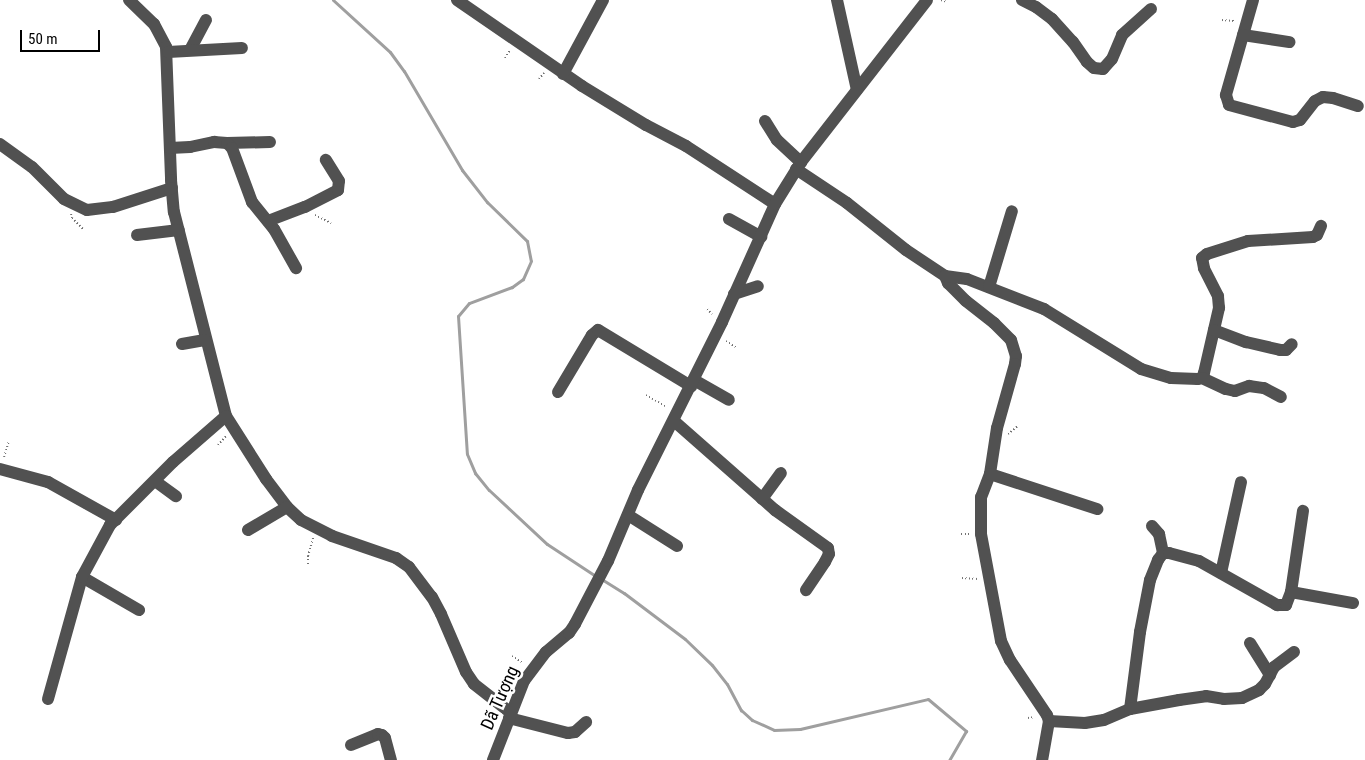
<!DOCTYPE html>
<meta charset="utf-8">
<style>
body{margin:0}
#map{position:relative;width:1365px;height:760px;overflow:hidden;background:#fff;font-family:"Roboto Condensed",sans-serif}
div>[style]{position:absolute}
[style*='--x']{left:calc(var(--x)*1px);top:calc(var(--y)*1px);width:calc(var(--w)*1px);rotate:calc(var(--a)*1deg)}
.stream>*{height:3px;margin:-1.5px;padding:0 1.5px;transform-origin:1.5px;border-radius:1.5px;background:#9f9f9f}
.path>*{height:2px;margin-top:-1px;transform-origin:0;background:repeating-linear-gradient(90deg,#737373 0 1px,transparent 0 3.5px)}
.minor>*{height:12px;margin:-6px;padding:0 6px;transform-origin:6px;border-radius:6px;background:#515151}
span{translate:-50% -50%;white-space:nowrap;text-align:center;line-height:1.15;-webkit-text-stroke:5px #fff;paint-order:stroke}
.street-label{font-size:18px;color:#000}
.scale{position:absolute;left:20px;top:30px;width:80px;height:22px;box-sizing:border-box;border:2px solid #000;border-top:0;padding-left:6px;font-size:15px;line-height:18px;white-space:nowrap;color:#000;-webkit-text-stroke:4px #fff;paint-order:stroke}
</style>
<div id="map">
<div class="stream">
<i style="--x:333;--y:0;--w:77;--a:42.4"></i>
<i style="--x:390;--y:52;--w:24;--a:54"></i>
<i style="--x:404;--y:71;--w:115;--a:59.6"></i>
<i style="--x:462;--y:170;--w:41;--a:52"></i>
<i style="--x:487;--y:202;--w:56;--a:44.3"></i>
<i style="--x:527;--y:241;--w:20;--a:79"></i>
<i style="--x:531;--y:261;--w:20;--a:114"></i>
<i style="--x:523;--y:279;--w:14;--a:144"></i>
<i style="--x:512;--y:287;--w:46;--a:159.6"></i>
<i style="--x:469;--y:303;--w:17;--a:130"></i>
<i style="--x:458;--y:316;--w:138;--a:86.3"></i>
<i style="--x:467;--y:454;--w:21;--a:67"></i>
<i style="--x:475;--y:473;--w:22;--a:51"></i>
<i style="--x:489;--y:490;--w:79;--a:43"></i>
<i style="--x:547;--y:544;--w:60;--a:33.4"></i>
<i style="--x:603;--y:580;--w:25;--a:32"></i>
<i style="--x:624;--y:593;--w:76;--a:37"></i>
<i style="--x:685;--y:639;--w:37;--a:44"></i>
<i style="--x:712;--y:665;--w:24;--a:52"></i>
<i style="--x:727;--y:684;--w:30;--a:62"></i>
<i style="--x:741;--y:710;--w:15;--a:42"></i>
<i style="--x:752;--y:720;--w:24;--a:24"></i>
<i style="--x:774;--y:730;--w:26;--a:-2"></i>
<i style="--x:800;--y:729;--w:131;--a:-13.2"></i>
<i style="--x:928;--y:699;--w:50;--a:40.1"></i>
<i style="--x:966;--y:731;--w:34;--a:120"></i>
</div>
<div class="path">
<i style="--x:941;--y:0;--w:6;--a:18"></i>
<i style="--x:1222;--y:20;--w:12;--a:5"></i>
<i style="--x:505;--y:58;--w:9;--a:-58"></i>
<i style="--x:539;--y:79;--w:8;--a:-50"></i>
<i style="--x:71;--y:214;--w:4;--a:76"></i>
<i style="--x:72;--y:218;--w:16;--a:45"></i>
<i style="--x:315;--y:215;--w:18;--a:27"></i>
<i style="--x:707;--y:309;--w:7;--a:45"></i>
<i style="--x:726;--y:341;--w:13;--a:32"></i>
<i style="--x:646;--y:395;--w:24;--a:30"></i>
<i style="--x:1008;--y:434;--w:13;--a:-39"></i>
<i style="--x:218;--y:445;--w:12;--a:-48"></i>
<i style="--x:4;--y:457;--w:17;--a:-73"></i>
<i style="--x:961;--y:534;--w:8;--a:0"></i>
<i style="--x:308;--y:564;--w:8;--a:-90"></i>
<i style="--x:308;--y:556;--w:19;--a:-74"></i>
<i style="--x:962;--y:578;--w:16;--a:4"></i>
<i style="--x:512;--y:656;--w:13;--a:32"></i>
<i style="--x:1028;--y:718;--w:7;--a:-8"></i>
</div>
<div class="minor">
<i style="--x:129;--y:0;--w:35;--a:44"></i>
<i style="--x:154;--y:24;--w:26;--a:62"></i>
<i style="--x:166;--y:47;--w:133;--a:87.8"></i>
<i style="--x:171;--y:180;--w:32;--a:85"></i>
<i style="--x:174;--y:212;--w:211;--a:75.7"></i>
<i style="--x:226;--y:416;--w:75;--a:57.6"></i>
<i style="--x:266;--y:479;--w:35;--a:53"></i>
<i style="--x:287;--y:507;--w:19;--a:43"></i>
<i style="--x:301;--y:520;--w:35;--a:27"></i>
<i style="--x:332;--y:536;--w:68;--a:19"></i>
<i style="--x:396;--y:558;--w:16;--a:35"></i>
<i style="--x:409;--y:567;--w:38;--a:53"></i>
<i style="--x:432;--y:597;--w:19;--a:62"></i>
<i style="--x:441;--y:614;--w:63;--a:66.7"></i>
<i style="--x:466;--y:672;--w:14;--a:56"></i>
<i style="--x:474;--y:684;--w:47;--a:38.1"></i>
<i style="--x:457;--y:0;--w:152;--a:34.5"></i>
<i style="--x:582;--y:86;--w:75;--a:31.4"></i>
<i style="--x:646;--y:125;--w:45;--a:27.7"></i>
<i style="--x:686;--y:146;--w:106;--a:33.1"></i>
<i style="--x:837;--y:0;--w:92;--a:77.5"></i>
<i style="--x:1022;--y:0;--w:16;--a:27"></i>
<i style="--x:1036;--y:7;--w:20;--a:37"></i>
<i style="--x:1052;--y:19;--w:31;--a:48"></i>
<i style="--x:1073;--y:42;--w:24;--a:55"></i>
<i style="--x:1087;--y:62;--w:9;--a:41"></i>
<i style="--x:1094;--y:68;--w:9;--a:6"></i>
<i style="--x:1103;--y:69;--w:13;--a:-48"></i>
<i style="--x:1112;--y:59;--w:26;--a:-67"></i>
<i style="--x:1122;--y:35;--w:39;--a:-42"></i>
<i style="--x:1253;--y:0;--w:99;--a:105.9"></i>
<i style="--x:1226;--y:95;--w:10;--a:73"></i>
<i style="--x:1229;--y:105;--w:66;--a:14.9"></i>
<i style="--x:1293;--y:122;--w:7;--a:-16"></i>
<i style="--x:1300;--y:120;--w:24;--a:-52"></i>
<i style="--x:1315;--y:101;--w:9;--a:-27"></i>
<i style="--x:1323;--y:97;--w:10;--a:6"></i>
<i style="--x:1333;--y:98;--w:26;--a:18"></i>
<i style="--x:1243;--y:35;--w:47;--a:8.7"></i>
<i style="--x:190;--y:50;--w:34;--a:-62"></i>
<i style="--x:168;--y:52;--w:74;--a:-3.1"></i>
<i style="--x:563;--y:74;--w:84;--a:-61.6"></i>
<i style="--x:765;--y:121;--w:22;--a:58"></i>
<i style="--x:777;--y:140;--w:33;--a:43"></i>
<i style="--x:227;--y:143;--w:43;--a:-1.3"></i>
<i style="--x:0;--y:144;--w:39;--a:36"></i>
<i style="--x:32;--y:167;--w:45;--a:45"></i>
<i style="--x:64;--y:199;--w:25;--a:26"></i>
<i style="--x:87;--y:210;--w:26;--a:-7"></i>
<i style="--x:113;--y:207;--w:62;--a:-17.9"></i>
<i style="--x:170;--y:148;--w:20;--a:-3"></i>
<i style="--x:190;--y:147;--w:25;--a:-12"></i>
<i style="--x:214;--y:142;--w:13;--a:4"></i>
<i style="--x:227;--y:143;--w:7;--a:45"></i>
<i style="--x:232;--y:148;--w:58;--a:69.7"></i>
<i style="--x:252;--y:202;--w:35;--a:51"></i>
<i style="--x:274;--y:229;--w:45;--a:60.6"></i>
<i style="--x:796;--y:169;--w:61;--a:33.7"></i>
<i style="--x:847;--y:203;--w:75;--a:38.5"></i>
<i style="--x:906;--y:250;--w:47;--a:33.7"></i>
<i style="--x:945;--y:276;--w:8;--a:67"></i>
<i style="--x:948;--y:283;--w:25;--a:45"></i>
<i style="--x:966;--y:301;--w:36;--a:38"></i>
<i style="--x:994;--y:323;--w:24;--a:45"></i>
<i style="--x:1011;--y:340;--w:17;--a:73"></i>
<i style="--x:1016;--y:356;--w:8;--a:97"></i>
<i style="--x:1015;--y:364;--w:66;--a:105.7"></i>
<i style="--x:997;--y:428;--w:47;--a:98.7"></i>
<i style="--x:990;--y:474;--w:25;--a:111"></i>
<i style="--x:981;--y:497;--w:37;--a:90"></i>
<i style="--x:981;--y:534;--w:109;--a:79.4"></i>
<i style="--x:1001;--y:641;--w:21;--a:65"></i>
<i style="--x:1010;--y:660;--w:66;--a:56.1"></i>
<i style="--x:1047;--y:715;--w:6;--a:72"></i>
<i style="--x:1049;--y:721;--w:40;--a:100"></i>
<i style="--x:729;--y:219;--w:37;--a:29"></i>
<i style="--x:268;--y:221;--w:40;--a:-21"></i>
<i style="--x:305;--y:207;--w:37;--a:-27"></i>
<i style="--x:338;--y:190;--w:9;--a:-84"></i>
<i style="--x:339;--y:181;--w:25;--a:-122"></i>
<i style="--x:137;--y:235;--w:42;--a:-6.8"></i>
<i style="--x:945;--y:276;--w:22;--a:8"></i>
<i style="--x:967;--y:279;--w:83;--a:21.3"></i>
<i style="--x:1044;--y:309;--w:114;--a:31.7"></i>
<i style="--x:1141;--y:369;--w:31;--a:17"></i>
<i style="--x:1171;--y:378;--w:27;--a:2"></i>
<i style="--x:1198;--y:379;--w:4;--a:-14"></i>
<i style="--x:1202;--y:378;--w:5;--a:-68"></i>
<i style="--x:1204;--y:373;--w:67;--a:-77"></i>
<i style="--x:1219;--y:308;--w:12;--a:-95"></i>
<i style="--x:1218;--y:296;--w:31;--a:-117"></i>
<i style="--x:1204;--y:268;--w:10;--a:-101"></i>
<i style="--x:1202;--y:258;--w:6;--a:-39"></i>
<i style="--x:1207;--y:254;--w:43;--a:-17.6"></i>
<i style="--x:1248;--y:241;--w:65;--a:-3.5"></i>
<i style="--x:1313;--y:237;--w:4;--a:-27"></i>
<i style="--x:1317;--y:235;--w:10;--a:-66"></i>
<i style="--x:989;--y:287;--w:79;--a:-73.2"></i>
<i style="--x:734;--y:294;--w:25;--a:-18"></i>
<i style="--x:1214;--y:330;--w:34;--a:21"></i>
<i style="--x:1246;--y:342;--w:35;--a:13"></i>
<i style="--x:1280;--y:350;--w:6;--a:0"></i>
<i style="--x:1286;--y:350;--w:8;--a:-45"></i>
<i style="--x:182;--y:344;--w:23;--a:-10"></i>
<i style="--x:1202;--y:378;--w:26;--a:25"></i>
<i style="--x:1226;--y:389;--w:9;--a:13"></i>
<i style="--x:1235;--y:391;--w:15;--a:-20"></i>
<i style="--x:1249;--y:386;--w:15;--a:8"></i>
<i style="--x:1264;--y:388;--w:19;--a:28"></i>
<i style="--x:694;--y:380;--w:40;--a:29.7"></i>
<i style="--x:558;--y:392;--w:66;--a:-59.2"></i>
<i style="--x:592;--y:335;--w:8;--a:-40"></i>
<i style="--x:598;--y:330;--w:109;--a:31.1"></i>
<i style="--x:674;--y:421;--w:135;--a:41.4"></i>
<i style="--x:775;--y:510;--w:65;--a:35.6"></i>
<i style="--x:828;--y:548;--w:6;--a:81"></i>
<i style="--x:829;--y:554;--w:9;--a:117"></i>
<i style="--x:825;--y:562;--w:34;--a:124"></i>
<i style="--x:0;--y:469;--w:50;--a:15.2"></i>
<i style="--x:48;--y:482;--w:78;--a:29.2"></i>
<i style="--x:990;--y:474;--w:113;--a:18.1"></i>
<i style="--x:155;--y:481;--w:26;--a:36"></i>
<i style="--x:762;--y:499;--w:32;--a:-54"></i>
<i style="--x:628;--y:515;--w:58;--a:32.3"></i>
<i style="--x:1152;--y:526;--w:11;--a:49"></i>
<i style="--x:1159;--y:534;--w:19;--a:78"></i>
<i style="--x:248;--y:530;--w:45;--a:-30.5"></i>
<i style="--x:1221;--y:573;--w:93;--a:-77.6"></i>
<i style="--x:82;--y:577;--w:66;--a:30.1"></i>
<i style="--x:1291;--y:592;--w:82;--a:-81.6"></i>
<i style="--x:1250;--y:643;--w:38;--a:58"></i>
<i style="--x:48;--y:699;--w:127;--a:-74.4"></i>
<i style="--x:82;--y:577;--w:59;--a:-61.7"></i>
<i style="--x:110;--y:525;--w:89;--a:-45"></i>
<i style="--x:173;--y:462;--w:70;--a:-41"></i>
<i style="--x:1130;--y:709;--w:78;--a:-82.6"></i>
<i style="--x:1140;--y:632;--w:53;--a:-79.1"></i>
<i style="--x:1150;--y:580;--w:22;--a:-68"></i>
<i style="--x:1158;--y:560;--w:9;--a:-54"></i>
<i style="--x:1163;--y:553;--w:6;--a:0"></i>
<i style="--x:1169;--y:553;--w:31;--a:15"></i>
<i style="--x:1199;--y:561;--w:90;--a:29.4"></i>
<i style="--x:1277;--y:605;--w:9;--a:0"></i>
<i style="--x:1286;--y:605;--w:14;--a:-69"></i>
<i style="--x:1291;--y:592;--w:63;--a:10.1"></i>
<i style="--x:509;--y:718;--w:61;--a:14.3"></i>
<i style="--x:568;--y:733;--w:7;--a:-8"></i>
<i style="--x:575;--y:732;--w:15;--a:-42"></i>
<i style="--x:1049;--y:721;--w:36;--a:3"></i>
<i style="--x:1085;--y:723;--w:19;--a:-9"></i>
<i style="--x:1104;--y:720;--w:28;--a:-23"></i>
<i style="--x:1130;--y:709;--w:50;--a:-10.4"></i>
<i style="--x:1179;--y:700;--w:27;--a:-8"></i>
<i style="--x:1206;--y:696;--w:18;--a:9"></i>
<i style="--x:1224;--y:699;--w:18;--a:-3"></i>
<i style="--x:1242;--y:698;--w:19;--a:-25"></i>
<i style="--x:1259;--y:690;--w:8;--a:-45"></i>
<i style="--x:1265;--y:684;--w:19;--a:-62"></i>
<i style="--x:1274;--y:667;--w:25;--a:-37"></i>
<i style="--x:351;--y:745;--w:29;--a:-22"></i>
<i style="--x:378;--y:734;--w:4;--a:14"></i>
<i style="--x:382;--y:735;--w:4;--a:45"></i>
<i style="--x:385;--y:738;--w:23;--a:75"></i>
<i style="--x:493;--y:760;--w:85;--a:-68.6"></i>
<i style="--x:524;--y:681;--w:36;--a:-53"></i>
<i style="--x:546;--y:652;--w:30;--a:-40"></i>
<i style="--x:569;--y:633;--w:11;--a:-56"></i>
<i style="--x:575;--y:624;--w:71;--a:-62.4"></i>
<i style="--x:608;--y:561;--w:77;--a:-67.1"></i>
<i style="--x:638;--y:490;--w:188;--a:-63.4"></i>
<i style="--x:722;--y:322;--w:129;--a:-65.8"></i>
<i style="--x:775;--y:204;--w:49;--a:-58.2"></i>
<i style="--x:801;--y:162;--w:205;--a:-52.1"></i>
</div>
<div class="street-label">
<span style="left:500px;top:698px;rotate:-66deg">Dã Tượng</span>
</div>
<div class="scale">50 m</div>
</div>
